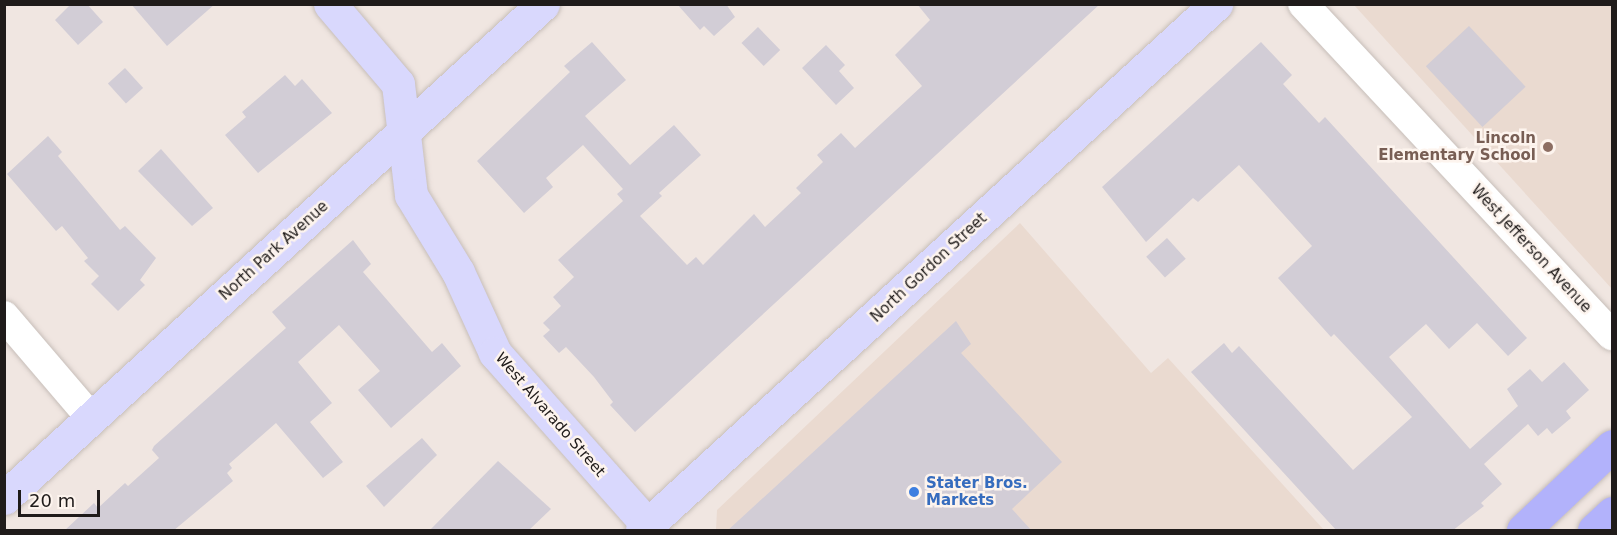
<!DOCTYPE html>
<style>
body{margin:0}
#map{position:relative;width:1617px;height:535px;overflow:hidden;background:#f0e6e1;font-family:"DejaVu Sans",sans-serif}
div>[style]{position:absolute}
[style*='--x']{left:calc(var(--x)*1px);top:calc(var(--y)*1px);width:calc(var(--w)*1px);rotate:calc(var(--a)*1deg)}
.built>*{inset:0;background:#eadad0}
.building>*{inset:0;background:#d2cdd6;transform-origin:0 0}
.roads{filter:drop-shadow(0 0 2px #c7beb9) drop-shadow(0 0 2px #c7beb9)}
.street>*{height:30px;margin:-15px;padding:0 15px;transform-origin:15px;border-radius:15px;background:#fff}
.secondary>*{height:33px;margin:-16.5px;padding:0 16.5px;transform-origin:16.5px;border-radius:16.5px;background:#d9d8fd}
.primary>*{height:33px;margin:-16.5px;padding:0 16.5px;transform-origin:16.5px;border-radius:16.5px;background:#b2b2fb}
.dots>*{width:16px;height:16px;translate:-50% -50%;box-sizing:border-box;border:3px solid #fdf4ee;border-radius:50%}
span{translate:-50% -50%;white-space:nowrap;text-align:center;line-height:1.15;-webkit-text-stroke:5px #fdf4ee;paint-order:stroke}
.education-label{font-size:15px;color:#785e54;font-weight:700}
.right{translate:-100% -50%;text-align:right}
.street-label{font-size:15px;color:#1f1b1a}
.shop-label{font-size:15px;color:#366cbe;font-weight:700}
.left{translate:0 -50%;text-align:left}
.frame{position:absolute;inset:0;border:6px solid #1f1b1a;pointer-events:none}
.scale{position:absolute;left:18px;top:490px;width:82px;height:27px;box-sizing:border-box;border:3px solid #1f1b1a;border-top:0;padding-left:8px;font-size:18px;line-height:21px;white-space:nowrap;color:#1f1b1a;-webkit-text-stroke:4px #fdf4ee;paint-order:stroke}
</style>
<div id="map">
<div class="built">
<i style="clip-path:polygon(1354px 5px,1612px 5px,1612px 289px)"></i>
<i style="clip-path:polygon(1020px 223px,1151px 373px,1168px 358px,1324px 530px,716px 530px,717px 510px)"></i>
</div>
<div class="building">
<i style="clip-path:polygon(71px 4px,87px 4px,103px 22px,78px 45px,55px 20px)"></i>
<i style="clip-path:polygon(131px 4px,215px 4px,167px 46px)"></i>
<i style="clip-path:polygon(677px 4px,726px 4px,735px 17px,714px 36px,704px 26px,700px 30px)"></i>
<i style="clip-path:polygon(917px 4px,1100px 4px,635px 432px,610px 405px,613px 402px,594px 377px,566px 347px,559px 353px,543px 336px,550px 330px,543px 323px,561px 306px,553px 297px,574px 277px,558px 260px,623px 201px,617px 194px,623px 189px,583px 145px,546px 178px,553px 187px,524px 213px,477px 161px,570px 72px,564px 66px,592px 42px,626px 80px,585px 116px,630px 165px,674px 125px,701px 155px,659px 193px,662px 196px,640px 216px,687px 265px,696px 257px,703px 265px,754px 214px,765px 227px,801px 193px,796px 188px,823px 162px,817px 155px,841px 133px,855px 148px,922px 86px,895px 55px,930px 20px)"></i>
<i style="left:1469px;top:26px;width:83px;height:59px;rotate:47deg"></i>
<i style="left:758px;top:27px;width:32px;height:23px;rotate:46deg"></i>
<i style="clip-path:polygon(1261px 42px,1292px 75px,1283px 84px,1319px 123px,1325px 117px,1527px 338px,1508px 356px,1477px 323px,1449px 349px,1426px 324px,1389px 357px,1470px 449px,1518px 406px,1507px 389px,1530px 369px,1542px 382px,1564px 362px,1589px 390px,1566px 411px,1571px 418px,1552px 434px,1547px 428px,1538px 436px,1528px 424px,1484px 464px,1502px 484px,1481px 503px,1484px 506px,1452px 531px,1337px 531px,1191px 372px,1224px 343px,1232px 353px,1239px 346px,1353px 470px,1412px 417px,1334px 334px,1331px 337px,1278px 278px,1312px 246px,1239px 165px,1198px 202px,1193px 198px,1146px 242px,1102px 187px)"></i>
<i style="clip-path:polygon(826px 45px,845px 65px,839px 71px,854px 88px,836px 105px,802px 68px)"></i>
<i style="left:125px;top:68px;width:27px;height:23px;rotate:48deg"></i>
<i style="clip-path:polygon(285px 75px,295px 86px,302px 79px,332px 113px,258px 173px,225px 135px,246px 117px,242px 112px)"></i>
<i style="clip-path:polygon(48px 136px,62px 152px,58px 156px,120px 230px,125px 226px,156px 258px,140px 280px,145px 285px,118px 311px,91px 284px,99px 276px,84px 261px,88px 258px,62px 226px,56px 231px,7px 174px)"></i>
<i style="clip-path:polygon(161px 149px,213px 208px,192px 226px,138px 171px)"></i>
<i style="left:1167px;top:238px;width:28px;height:28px;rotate:48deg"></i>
<i style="clip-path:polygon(353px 240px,371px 264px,363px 272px,432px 352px,442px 343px,461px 366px,391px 428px,358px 390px,380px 371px,339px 325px,298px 362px,332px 403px,310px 422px,343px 462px,323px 478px,276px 423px,229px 464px,232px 468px,227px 473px,233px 481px,173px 531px,64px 531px,94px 503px,98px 508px,125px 483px,128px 486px,159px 458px,152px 450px,154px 446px,286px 328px,272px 312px)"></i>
<i style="clip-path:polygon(956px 321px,971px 344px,961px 353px,1062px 462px,1012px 509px,1032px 531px,727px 531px)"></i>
<i style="clip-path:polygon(422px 438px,437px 455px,384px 507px,366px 486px)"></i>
<i style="clip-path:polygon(498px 461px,551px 509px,528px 531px,429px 531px)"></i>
</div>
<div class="roads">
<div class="street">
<i style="--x:1303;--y:4;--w:453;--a:47"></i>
<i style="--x:4;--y:316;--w:134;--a:49.5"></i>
</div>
<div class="secondary">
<i style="--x:330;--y:4;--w:105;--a:49.6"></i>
<i style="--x:398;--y:84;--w:112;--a:83.3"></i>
<i style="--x:411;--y:195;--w:90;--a:58.6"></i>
<i style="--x:458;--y:272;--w:89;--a:65.4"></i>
<i style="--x:495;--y:353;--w:237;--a:48.4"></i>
<i style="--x:4;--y:498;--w:731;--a:-42.51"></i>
<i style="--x:642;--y:530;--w:779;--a:-42.5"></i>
</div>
<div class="primary">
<i style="--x:1523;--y:530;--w:122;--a:-43.3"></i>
<i style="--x:1594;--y:530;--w:25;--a:-43"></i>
</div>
</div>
<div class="dots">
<i style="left:1548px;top:147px;background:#8d6e63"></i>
<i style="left:914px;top:492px;background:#3f7fe0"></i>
</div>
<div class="education-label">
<span class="right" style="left:1536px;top:147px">Lincoln<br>Elementary School</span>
</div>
<div class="street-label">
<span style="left:1531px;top:249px;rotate:47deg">West Jefferson Avenue</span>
<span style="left:274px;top:251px;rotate:-42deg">North Park Avenue</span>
<span style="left:929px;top:268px;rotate:-43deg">North Gordon Street</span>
<span style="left:550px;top:415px;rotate:49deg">West Alvarado Street</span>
</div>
<div class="shop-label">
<span class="left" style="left:926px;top:492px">Stater Bros.<br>Markets</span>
</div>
<div class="frame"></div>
<div class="scale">20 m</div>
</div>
